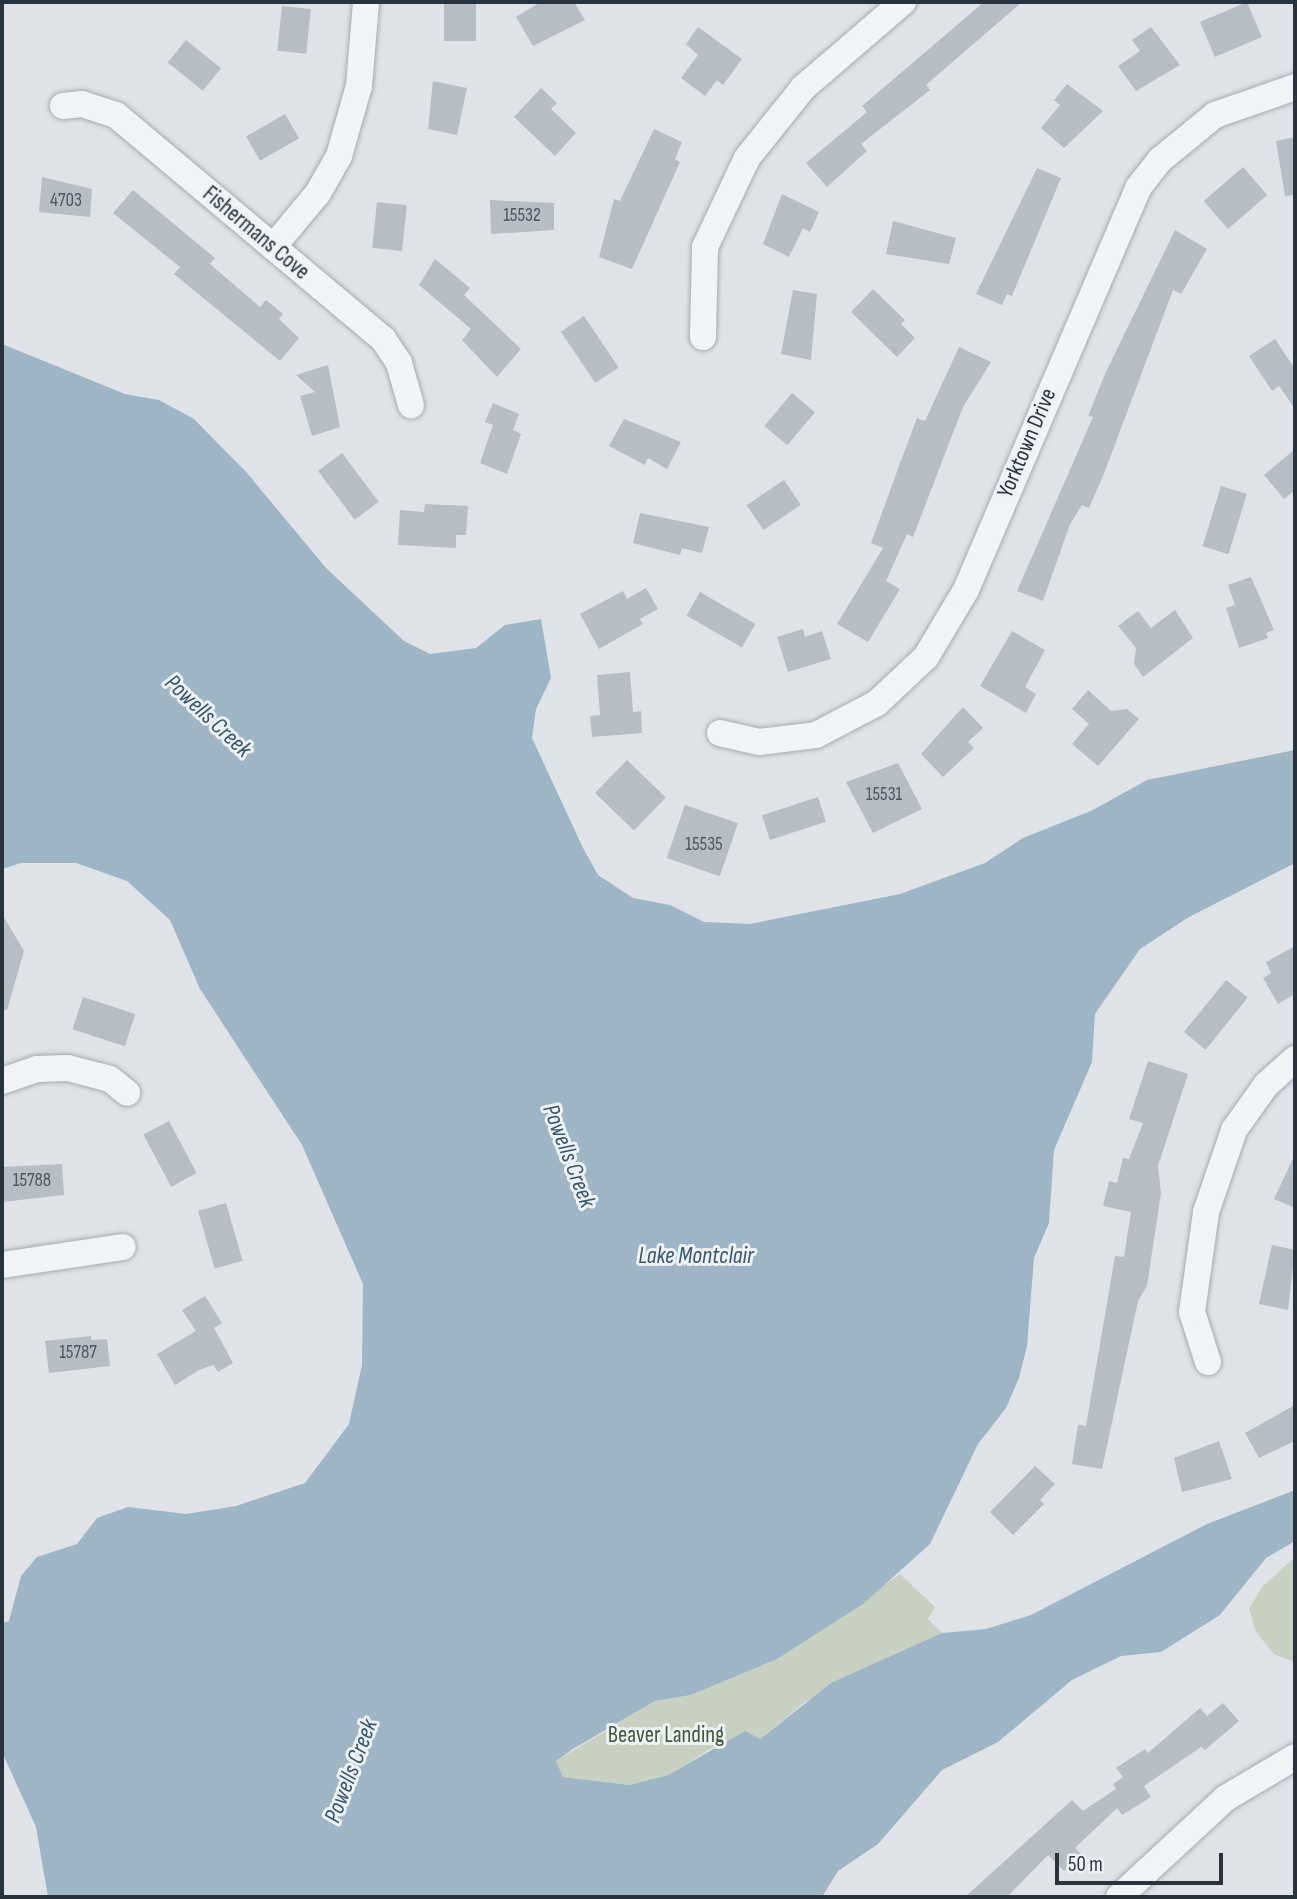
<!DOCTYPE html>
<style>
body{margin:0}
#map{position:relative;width:1297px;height:1899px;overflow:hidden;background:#dfe3e7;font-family:"Sofia Sans Condensed",sans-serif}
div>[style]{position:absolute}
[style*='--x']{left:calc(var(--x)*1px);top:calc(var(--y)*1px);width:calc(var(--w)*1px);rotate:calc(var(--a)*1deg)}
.green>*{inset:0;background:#c7d0c1}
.water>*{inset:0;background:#9db5c5}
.building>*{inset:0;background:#b7bdc4;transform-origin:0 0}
.roads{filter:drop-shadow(0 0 2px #a5abb1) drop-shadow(0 0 2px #a5abb1)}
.minor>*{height:26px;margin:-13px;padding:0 13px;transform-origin:13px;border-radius:13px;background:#f1f4f6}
span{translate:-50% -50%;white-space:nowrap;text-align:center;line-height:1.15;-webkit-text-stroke:6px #eef2f5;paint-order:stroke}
.number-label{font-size:19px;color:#4c565f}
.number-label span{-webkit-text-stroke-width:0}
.street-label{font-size:23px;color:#29333d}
.park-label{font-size:23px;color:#425838}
.water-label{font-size:24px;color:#37566e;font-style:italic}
.frame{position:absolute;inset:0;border:4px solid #29333d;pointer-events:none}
.scale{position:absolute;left:1055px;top:1853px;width:168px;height:32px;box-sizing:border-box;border:4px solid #29333d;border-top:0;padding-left:9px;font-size:21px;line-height:24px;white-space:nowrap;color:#29333d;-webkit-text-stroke:5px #eef2f5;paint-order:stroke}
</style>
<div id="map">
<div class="green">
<i style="clip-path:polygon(1295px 1557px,1295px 1662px,1274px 1654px,1256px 1632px,1249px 1609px,1262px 1587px)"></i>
<i style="clip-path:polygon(900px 1574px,935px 1607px,928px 1619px,942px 1633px,805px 1702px,760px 1739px,712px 1748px,668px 1775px,630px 1785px,563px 1777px,556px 1761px,655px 1701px,691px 1695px,777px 1659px)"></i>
</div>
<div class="water">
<i style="clip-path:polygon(2px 344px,125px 394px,159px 400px,194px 419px,247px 473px,326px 568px,404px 641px,430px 654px,476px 648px,505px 625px,541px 619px,551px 678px,536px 709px,532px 738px,583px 848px,598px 875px,633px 898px,670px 905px,704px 922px,750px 924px,900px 894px,985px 863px,1023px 838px,1093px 810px,1147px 780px,1295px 750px,1295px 863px,1189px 917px,1140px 949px,1095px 1014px,1092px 1062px,1054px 1150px,1049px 1223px,1034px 1258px,1027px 1346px,1019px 1378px,1006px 1408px,978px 1444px,930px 1544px,863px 1604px,777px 1659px,691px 1695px,655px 1701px,573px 1749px,556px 1761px,563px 1777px,630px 1785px,668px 1775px,745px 1731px,760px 1739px,831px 1683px,942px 1633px,986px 1629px,1031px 1615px,1207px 1524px,1295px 1490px,1295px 1541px,1266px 1558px,1220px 1615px,1161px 1652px,1121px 1656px,1072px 1680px,998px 1742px,942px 1770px,878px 1844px,838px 1871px,822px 1897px,48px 1897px,36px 1827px,2px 1752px,2px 1623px,9px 1621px,21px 1576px,37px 1557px,77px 1544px,97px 1518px,128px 1507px,186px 1514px,236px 1506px,305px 1483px,349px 1424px,362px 1365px,363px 1284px,302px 1145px,200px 989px,170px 920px,127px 881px,76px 863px,21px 863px,2px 869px)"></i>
</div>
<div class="building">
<i style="left:444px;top:2px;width:32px;height:39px"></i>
<i style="clip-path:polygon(541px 2px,574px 2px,585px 20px,533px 46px,516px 17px)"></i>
<i style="clip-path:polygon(984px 2px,1022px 2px,926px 85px,930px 90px,861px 144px,867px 151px,827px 187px,806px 163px,867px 112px,862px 106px)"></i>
<i style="left:1247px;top:2px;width:38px;height:51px;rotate:67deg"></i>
<i style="left:282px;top:6px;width:29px;height:45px;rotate:6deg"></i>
<i style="clip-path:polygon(698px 27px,742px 59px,723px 85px,717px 80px,705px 96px,681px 78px,698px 55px,686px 44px)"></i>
<i style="clip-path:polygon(1151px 27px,1180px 65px,1136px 91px,1118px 66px,1140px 51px,1132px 40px)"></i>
<i style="left:186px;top:40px;width:45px;height:29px;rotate:39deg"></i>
<i style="clip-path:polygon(433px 81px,467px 88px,457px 135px,428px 129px)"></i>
<i style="clip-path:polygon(1067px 84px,1103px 111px,1064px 148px,1041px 128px,1060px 105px,1054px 100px)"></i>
<i style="clip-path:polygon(541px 88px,557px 103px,551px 109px,576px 133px,555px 156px,514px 117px)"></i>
<i style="left:285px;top:114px;width:28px;height:45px;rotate:60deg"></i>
<i style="clip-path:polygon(654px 129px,682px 142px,675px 159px,680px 162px,632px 269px,599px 257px,614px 199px,620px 201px)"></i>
<i style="clip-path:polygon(1295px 137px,1295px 195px,1285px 196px,1276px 141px)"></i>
<i style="left:1243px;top:167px;width:37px;height:52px;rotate:49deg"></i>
<i style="clip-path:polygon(1037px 168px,1061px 178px,1012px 296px,1007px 294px,1002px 305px,976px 294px)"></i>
<i style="clip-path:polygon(42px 177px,92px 189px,90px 217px,39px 212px)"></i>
<i style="clip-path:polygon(133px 190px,215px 258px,210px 264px,260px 307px,266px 300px,283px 314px,279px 319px,299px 338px,280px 361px,174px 274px,180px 267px,113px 213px)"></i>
<i style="clip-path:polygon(782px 194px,819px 212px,810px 232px,803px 228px,789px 257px,763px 244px)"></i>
<i style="clip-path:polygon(490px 200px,554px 203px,554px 230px,491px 234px)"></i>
<i style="left:377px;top:202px;width:30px;height:46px;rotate:6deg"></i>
<i style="clip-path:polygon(893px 221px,956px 238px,949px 264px,886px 254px)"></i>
<i style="clip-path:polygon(1175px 230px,1207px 249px,1181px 294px,1173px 290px,1105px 471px,1089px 508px,1082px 505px,1070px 524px,1043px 601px,1017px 591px,1093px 417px,1088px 416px,1105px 374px)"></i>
<i style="clip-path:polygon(435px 259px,470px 288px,464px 295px,521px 349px,497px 377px,462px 340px,471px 329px,419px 285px)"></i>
<i style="clip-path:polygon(873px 289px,905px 320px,901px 324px,915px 338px,897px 357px,851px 312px)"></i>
<i style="clip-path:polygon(793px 290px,817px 294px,811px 360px,781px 354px)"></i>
<i style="left:584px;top:316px;width:62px;height:28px;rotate:56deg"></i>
<i style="clip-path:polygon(1275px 339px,1295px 369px,1295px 409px,1279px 386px,1272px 391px,1249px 356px)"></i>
<i style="clip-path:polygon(959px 347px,991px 362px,963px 407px,913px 537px,907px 534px,886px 581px,900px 589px,868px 642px,837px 624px,883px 548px,871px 543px,899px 466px,917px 418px,925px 421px)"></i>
<i style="clip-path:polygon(328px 365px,340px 427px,312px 436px,300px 396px,315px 392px,296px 375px)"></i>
<i style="left:792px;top:393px;width:30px;height:43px;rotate:40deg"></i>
<i style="clip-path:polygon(493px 403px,519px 414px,513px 430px,521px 434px,507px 474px,480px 463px,493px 425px,485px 422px)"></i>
<i style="clip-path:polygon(624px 419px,681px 442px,667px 469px,648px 458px,645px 465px,609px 446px)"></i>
<i style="clip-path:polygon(1295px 449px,1295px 490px,1284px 499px,1264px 475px)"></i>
<i style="left:342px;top:453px;width:61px;height:30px;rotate:53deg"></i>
<i style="left:784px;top:480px;width:30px;height:45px;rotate:56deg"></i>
<i style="left:1221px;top:486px;width:27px;height:63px;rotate:17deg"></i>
<i style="clip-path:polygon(425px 504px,468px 506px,466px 535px,456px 535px,456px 548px,398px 545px,400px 510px,424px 512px)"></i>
<i style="clip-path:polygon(640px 513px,709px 527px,702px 553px,682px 548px,680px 555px,633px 543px)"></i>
<i style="clip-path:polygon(1251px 577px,1274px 630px,1266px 633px,1268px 638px,1239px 648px,1226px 608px,1235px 605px,1228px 585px)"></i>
<i style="clip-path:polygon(646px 588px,658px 609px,640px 619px,643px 624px,599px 649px,580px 614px,623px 591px,627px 599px)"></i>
<i style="left:700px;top:592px;width:64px;height:27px;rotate:30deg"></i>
<i style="clip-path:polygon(1175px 610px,1193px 638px,1143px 677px,1134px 664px,1136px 648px,1118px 626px,1138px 611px,1151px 628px)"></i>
<i style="clip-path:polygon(803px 629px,805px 637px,822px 631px,831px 659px,788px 672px,777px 637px)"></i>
<i style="clip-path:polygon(1012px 631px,1045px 650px,1025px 687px,1036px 694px,1026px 713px,980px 686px)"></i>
<i style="clip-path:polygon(630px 672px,633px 712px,641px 711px,642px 733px,592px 737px,590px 716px,600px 715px,597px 675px)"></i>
<i style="clip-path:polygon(1088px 690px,1111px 711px,1127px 709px,1139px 719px,1098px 766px,1072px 744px,1089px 724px,1072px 709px)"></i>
<i style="clip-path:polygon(963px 707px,983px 728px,968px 742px,974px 748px,943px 777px,921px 754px)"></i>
<i style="left:627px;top:760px;width:54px;height:46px;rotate:44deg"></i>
<i style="clip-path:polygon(898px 763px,922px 809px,873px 833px,846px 782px)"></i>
<i style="left:818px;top:797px;width:26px;height:59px;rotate:72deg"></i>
<i style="left:685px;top:805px;width:56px;height:56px;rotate:19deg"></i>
<i style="clip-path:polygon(2px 914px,24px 951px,7px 1010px,2px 1010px)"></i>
<i style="clip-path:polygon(1295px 946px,1295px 994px,1278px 1004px,1263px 978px,1271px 973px,1266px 962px)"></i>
<i style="left:1226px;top:980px;width:28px;height:67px;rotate:39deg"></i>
<i style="left:83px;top:997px;width:55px;height:34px;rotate:18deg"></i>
<i style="clip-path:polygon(1148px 1061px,1188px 1074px,1158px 1166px,1161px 1193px,1147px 1286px,1138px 1301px,1102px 1469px,1072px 1464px,1078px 1425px,1086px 1426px,1115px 1256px,1124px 1257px,1131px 1212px,1103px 1206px,1109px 1181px,1117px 1183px,1123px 1158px,1129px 1159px,1143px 1123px,1129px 1119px)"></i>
<i style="left:169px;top:1121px;width:59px;height:29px;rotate:62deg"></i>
<i style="clip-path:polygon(1295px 1154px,1295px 1208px,1274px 1199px)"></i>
<i style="clip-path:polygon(62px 1164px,64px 1195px,2px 1202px,2px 1167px)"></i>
<i style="left:226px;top:1203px;width:60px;height:29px;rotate:74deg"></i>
<i style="clip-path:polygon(1272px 1245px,1295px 1250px,1288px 1310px,1259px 1304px)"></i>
<i style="clip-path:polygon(205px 1296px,222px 1323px,214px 1328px,233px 1363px,218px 1372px,213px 1365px,199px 1370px,175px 1385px,157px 1354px,196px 1331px,182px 1310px)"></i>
<i style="clip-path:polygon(91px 1336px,91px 1340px,107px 1339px,110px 1366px,49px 1373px,45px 1341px)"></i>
<i style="clip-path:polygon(1295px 1405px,1295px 1441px,1259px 1458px,1245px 1433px)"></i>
<i style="clip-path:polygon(1219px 1441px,1232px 1479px,1182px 1492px,1174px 1458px)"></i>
<i style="clip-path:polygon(1035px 1466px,1055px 1484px,1040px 1500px,1044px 1504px,1013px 1535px,990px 1512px)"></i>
<i style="clip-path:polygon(1223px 1703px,1239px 1721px,1205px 1750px,1201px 1747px,1144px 1786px,1151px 1797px,1122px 1815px,1117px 1808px,1075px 1848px,1082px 1855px,1064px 1871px,1048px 1855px,1007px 1897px,965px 1897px,1072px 1800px,1083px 1811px,1116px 1789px,1113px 1784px,1123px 1777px,1116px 1768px,1145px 1749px,1148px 1753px,1200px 1708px,1207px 1716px)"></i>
</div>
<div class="roads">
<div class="minor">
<i style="--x:63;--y:106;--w:19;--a:-6"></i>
<i style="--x:82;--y:104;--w:36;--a:18"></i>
<i style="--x:116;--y:115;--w:349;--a:40"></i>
<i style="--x:383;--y:339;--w:29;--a:56"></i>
<i style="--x:399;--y:363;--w:44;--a:74.1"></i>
<i style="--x:273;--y:247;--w:70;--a:-50.2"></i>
<i style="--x:318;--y:193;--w:43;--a:-60.4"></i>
<i style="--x:339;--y:156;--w:73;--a:-74.1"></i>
<i style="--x:359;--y:86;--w:84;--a:-85.2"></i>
<i style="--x:703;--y:337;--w:90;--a:-88.7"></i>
<i style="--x:705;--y:247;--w:98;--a:-64.7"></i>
<i style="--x:747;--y:158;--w:90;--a:-51.3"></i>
<i style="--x:803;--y:88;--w:132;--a:-40.7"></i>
<i style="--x:720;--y:733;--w:40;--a:13"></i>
<i style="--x:759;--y:742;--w:57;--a:-7"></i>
<i style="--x:816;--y:735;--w:69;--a:-27.7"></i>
<i style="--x:877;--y:703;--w:67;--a:-43.2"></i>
<i style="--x:926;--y:657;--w:78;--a:-59.2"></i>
<i style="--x:966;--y:590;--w:437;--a:-66.8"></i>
<i style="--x:1138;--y:188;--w:36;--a:-52"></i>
<i style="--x:1160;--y:160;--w:71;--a:-39.3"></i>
<i style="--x:1215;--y:115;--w:85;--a:-19.3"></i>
<i style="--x:2;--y:1081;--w:37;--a:-19"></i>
<i style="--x:37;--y:1069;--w:31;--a:-2"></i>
<i style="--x:68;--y:1068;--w:43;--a:14.7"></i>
<i style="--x:110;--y:1079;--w:22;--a:39"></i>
<i style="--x:2;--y:1265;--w:122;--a:-8.5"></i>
<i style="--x:1208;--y:1362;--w:52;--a:-107.7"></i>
<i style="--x:1192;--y:1312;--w:101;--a:-82"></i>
<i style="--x:1206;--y:1212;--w:87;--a:-71.1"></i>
<i style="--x:1234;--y:1130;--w:55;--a:-54.6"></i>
<i style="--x:1266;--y:1085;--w:39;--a:-42"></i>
<i style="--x:1119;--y:1897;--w:146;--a:-42.8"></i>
<i style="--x:1226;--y:1798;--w:80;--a:-30.7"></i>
</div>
</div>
<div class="number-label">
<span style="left:66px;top:201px">4703</span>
<span style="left:522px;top:216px">15532</span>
<span style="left:884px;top:795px">15531</span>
<span style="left:704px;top:845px">15535</span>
<span style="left:32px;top:1181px">15788</span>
<span style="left:78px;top:1353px">15787</span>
</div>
<div class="street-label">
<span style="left:256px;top:233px;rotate:40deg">Fishermans Cove</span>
<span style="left:1027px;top:443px;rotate:-67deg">Yorktown Drive</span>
</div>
<div class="park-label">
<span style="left:666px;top:1735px">Beaver Landing</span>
</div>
<div class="water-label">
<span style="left:208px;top:716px;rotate:43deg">Powells Creek</span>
<span style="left:569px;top:1156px;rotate:69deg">Powells Creek</span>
<span style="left:696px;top:1256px">Lake Montclair</span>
<span style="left:351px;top:1771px;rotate:-69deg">Powells Creek</span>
</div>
<div class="frame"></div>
<div class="scale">50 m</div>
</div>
